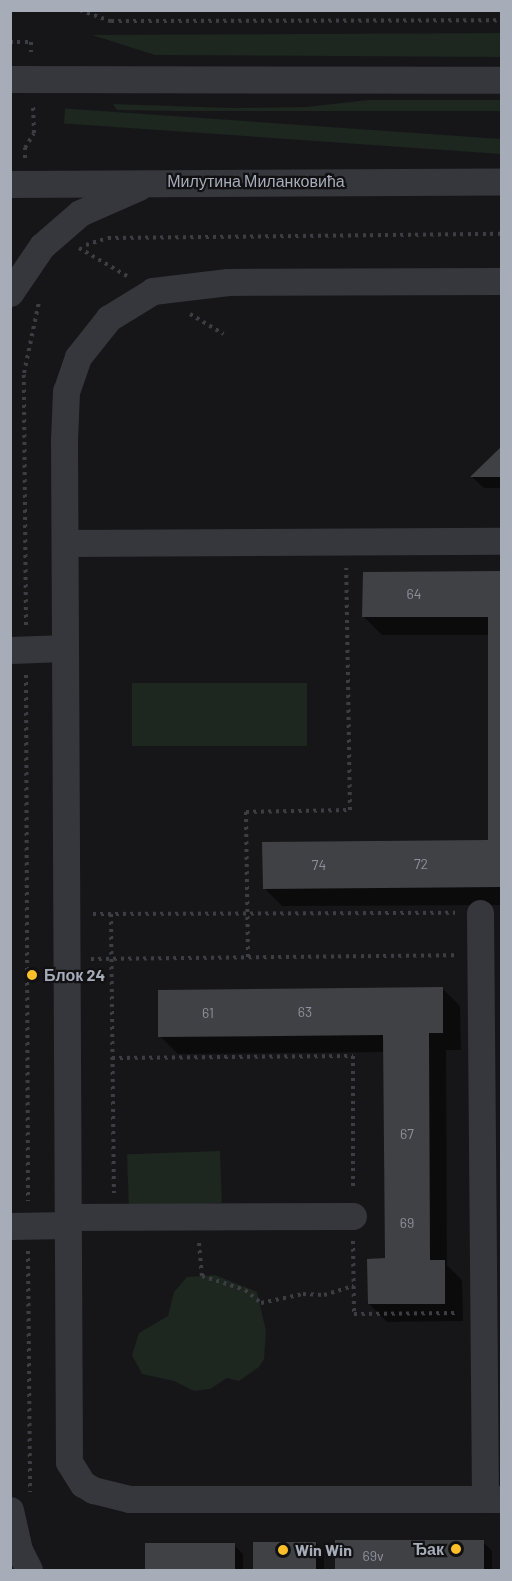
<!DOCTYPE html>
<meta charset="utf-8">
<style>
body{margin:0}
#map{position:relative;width:512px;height:1581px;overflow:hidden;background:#161618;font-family:Barlow,sans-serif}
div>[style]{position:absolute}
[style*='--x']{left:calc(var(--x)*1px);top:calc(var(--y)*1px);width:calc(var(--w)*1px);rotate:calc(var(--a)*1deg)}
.green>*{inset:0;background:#1d261f;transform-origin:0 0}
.shadow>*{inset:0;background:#0007}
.building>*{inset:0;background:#404145;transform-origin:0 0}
.path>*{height:4px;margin-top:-2px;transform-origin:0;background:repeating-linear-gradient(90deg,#3c3e44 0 3px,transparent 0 7.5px)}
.minor>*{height:27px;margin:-13.5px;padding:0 13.5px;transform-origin:13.5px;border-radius:13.5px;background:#36373d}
.dots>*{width:16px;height:16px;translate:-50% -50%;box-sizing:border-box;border:3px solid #111113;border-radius:50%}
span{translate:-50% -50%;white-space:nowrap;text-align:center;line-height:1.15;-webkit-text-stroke:4.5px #111113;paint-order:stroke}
.number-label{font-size:14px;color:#8d919c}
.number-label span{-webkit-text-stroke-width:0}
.street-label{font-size:16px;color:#a7acb9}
.poi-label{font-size:16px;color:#a7acb9;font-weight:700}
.left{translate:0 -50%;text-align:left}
.right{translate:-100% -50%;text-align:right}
.frame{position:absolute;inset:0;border:12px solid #a7acb9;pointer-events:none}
</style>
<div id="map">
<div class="green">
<i style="clip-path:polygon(501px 33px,501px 57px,155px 55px,92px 35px)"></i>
<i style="clip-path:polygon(368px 100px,501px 100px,501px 111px,177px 111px,117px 110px,113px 104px,231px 108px,306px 107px)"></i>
<i style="left:502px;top:139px;width:15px;height:438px;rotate:94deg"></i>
<i style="left:307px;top:683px;width:63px;height:175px;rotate:90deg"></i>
<i style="left:220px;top:1151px;width:52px;height:93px;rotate:88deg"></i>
<i style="clip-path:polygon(215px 1275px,257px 1292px,266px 1331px,264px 1359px,259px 1367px,239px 1381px,227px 1378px,210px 1389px,194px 1391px,174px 1381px,142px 1374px,132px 1355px,139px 1333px,168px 1316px,174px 1292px,187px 1277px)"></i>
</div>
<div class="shadow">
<i style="clip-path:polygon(502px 448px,502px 488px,484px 488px,472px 477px)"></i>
<i style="clip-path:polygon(502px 573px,502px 905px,282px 906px,264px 888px,490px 841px,489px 635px,382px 635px,364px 617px)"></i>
<i style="clip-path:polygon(442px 988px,460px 1006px,461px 1050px,446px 1050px,447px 1265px,462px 1280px,463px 1321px,387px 1322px,369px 1304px,386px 1260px,385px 1052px,178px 1054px,160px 1036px)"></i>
<i style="clip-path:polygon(483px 1542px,492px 1551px,492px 1570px,337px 1570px,337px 1543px)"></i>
<i style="clip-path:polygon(316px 1543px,324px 1552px,324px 1570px,254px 1570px,254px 1544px)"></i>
<i style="clip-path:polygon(234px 1545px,243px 1554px,243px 1570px,146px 1570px,146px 1546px)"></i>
</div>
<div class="building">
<i style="clip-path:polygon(502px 446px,502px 477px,470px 477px)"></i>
<i style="clip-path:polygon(502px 571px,502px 887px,263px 889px,262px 842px,488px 840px,488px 617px,362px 617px,363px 572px)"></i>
<i style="clip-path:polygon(443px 987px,443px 1033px,429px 1033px,430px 1260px,445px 1260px,445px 1304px,368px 1304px,367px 1259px,385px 1258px,383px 1035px,158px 1037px,158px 990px)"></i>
<i style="left:484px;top:1540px;width:30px;height:149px;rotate:90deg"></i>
<i style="left:253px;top:1542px;width:63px;height:28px"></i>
<i style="left:235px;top:1543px;width:27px;height:90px;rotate:90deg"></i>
</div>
<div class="path">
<i style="--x:80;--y:10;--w:33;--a:20"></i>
<i style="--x:111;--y:21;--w:391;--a:-0.1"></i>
<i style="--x:10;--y:42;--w:21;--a:0"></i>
<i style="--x:31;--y:42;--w:10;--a:90"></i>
<i style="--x:25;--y:158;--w:10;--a:-90"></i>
<i style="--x:25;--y:148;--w:17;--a:-59"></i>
<i style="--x:34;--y:133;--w:28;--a:-92"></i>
<i style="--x:86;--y:245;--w:23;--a:-18"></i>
<i style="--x:108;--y:238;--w:394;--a:-0.6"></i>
<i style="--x:79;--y:248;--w:56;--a:30.3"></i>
<i style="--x:190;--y:314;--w:39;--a:31"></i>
<i style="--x:26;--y:625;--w:252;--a:-90.5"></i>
<i style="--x:24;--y:373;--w:73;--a:-78.1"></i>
<i style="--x:26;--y:675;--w:526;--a:89.78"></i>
<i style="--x:93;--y:914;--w:362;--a:-0.2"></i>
<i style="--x:111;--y:914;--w:279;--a:89.4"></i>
<i style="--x:248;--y:957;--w:145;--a:-90.8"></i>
<i style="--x:246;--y:812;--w:104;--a:-1.1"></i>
<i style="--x:350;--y:810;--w:242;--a:-90.9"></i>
<i style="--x:91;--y:959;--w:364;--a:-0.6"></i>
<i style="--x:112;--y:1058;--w:241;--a:-0.5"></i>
<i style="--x:353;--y:1056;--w:135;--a:90"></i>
<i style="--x:353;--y:1241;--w:73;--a:89.2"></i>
<i style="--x:354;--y:1314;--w:105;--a:-0.5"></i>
<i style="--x:199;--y:1243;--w:33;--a:85"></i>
<i style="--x:202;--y:1276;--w:45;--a:18"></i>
<i style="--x:245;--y:1290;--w:21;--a:39"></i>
<i style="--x:261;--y:1303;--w:43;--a:-12.1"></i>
<i style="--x:303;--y:1294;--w:21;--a:3"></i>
<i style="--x:324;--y:1295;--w:31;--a:-17"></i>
<i style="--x:28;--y:1251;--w:241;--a:89.5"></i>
</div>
<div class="minor">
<i style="--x:10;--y:79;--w:492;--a:0.1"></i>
<i style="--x:10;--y:184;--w:492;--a:-0.3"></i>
<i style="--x:502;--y:281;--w:274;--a:179.8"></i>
<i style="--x:228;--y:282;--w:76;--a:173.2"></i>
<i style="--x:153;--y:291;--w:52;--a:148.5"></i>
<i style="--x:109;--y:318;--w:50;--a:128.5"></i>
<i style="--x:78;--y:357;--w:36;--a:109"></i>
<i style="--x:66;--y:391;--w:49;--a:92.3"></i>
<i style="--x:64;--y:440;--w:1022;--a:89.72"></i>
<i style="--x:69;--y:1462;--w:26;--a:58"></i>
<i style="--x:83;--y:1484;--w:12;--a:31"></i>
<i style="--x:93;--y:1490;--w:37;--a:14"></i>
<i style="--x:129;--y:1499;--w:373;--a:0"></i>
<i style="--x:10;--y:293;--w:57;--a:-55.8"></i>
<i style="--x:42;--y:246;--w:50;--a:-41"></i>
<i style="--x:80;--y:213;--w:64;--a:-23.8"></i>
<i style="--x:65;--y:543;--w:437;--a:-0.3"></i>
<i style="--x:10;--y:650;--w:55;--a:-2.1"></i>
<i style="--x:480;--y:913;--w:586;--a:89.51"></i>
<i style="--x:67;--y:1217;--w:286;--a:-0.2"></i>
<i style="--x:10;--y:1226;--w:57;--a:-1"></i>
<i style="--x:10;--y:1510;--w:41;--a:77.3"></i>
<i style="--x:19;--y:1550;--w:22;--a:63"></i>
</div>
<div class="dots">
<i style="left:32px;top:975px;background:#fdbf29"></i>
<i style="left:456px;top:1549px;background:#fdbf29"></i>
<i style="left:283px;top:1550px;background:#fdbf29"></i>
</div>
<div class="number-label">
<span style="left:414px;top:594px">64</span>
<span style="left:421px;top:864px">72</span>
<span style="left:319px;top:865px">74</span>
<span style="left:305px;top:1012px">63</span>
<span style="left:208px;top:1013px">61</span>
<span style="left:407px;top:1134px">67</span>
<span style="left:407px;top:1223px">69</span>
<span style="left:373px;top:1556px">69v</span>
</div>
<div class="street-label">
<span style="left:256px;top:181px">Милутина Миланковића</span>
</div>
<div class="poi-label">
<span class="left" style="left:44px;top:975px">Блок 24</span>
<span class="right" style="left:444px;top:1549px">Ђак</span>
<span class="left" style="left:295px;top:1550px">Win Win</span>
</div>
<div class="frame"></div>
</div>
